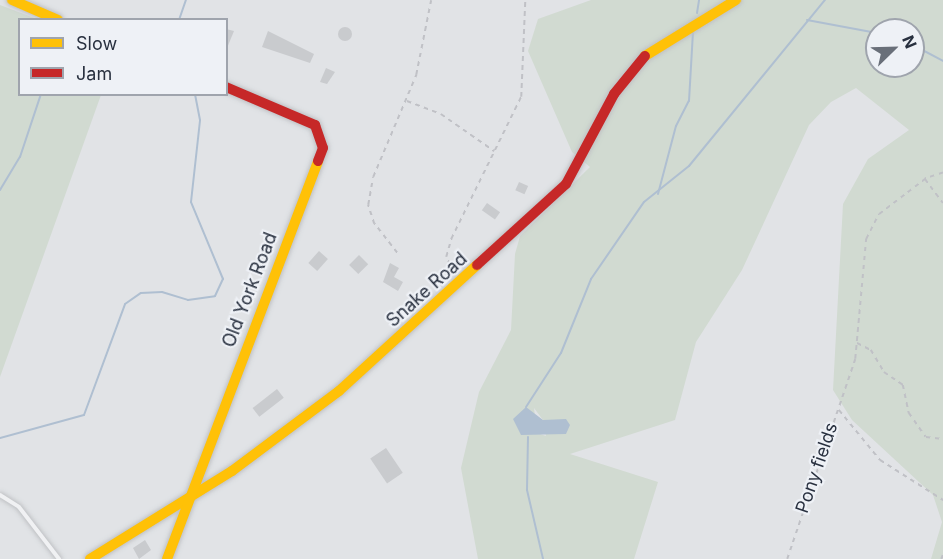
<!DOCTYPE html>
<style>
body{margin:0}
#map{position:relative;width:943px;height:559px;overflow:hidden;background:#e1e3e6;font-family:Inter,sans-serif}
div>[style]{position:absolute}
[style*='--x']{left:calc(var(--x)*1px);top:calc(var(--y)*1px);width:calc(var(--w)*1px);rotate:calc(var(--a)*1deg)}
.green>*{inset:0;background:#d1dad1}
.water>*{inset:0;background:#afbfd1}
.stream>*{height:2px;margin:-1px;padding:0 1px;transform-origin:1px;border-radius:1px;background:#afbfd1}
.building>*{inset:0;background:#c9cbce;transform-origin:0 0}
.round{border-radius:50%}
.path>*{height:1.5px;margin-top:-0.75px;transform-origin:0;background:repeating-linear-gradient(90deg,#c0c1c6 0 4.5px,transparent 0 9px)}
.roads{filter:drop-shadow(0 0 2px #bfc1c4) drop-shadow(0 0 2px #bfc1c4)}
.lane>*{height:4px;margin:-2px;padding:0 2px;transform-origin:2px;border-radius:2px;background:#f0f1f3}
.slow>*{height:10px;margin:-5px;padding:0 5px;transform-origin:5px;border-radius:5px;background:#ffc107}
.jam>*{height:10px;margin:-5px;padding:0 5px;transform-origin:5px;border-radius:5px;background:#c62828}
span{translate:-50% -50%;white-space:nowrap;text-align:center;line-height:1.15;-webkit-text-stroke:4.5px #eef1f6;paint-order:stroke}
.street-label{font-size:18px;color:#28303f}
.legend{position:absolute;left:18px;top:18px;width:210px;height:78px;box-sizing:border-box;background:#eef1f6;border:2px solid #9fa4ad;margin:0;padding:8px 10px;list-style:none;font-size:18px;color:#28303f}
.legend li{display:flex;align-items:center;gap:12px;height:30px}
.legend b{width:30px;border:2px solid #9fa4ad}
.north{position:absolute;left:865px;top:18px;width:60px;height:60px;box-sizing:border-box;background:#eef1f6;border:2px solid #9fa4ad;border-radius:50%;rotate:67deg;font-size:16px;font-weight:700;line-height:24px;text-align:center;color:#28303f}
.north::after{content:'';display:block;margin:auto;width:21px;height:27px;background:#696f79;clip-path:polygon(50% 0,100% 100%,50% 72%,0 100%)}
</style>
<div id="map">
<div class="green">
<i style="clip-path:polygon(evenodd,591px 0,943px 0,943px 559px,931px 559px,942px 522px,933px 495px,852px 420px,833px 390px,843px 204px,868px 159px,909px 130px,856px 88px,831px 102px,809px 125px,742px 270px,696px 342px,675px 420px,570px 454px,658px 482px,634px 559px,478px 559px,461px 468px,479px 392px,511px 330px,515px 254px,520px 236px,590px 167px,572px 152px,528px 51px,538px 19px,591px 0,877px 30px,913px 30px,913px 66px,877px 66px,877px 30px,591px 0,534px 408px,543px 420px,546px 436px,537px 433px,534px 408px)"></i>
<i style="clip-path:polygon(0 5px,37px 19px,20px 20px,20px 94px,101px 95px,0 377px)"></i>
</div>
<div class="water">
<i style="clip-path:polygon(526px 407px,543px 420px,566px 419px,570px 425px,566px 434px,521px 435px,513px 419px)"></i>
</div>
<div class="stream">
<i style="--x:697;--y:13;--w:13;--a:-81"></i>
<i style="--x:179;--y:20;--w:21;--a:-71"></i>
<i style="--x:807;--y:20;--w:71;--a:10.5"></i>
<i style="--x:913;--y:45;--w:34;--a:28"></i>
<i style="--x:0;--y:190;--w:39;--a:-59"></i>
<i style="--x:20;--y:157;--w:66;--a:-71.6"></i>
<i style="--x:658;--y:194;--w:70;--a:-75.2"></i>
<i style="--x:676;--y:126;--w:28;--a:-63"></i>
<i style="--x:689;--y:101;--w:70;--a:-86.7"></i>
<i style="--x:526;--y:407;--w:64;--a:-57.1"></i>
<i style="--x:561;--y:353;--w:80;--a:-67.9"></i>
<i style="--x:591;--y:279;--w:93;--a:-55.5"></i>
<i style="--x:644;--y:202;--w:58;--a:-38.7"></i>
<i style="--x:689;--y:166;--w:215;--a:-50.7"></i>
<i style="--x:528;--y:437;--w:53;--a:91.1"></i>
<i style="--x:527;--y:490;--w:71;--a:76.9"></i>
<i style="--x:0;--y:438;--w:87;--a:-15.3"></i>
<i style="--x:84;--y:415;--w:118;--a:-69.7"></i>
<i style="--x:125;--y:304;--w:19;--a:-35"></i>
<i style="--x:141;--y:293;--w:21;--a:-3"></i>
<i style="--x:162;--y:292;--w:27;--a:17"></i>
<i style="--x:188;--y:300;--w:27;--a:-8"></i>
<i style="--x:215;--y:296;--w:19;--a:-65"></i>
<i style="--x:223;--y:279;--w:83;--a:-112.6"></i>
<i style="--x:191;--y:202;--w:82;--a:-83.7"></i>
<i style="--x:200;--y:120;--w:26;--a:-101"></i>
</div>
<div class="building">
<i class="round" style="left:338px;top:27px;width:14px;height:14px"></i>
<i style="clip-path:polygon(226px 29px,234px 31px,227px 48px,226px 48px)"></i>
<i style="clip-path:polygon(268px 31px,314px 54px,310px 63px,262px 47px)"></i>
<i style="clip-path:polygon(326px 68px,335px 72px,327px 84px,320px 82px)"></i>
<i style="left:519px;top:182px;width:10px;height:9px;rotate:24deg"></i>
<i style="left:487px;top:203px;width:16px;height:9px;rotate:35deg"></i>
<i style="left:319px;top:251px;width:12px;height:16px;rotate:42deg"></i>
<i style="left:359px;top:255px;width:13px;height:14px;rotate:45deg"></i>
<i style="clip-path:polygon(390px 263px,399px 268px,394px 277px,403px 282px,398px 291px,383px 282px)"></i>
<i style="left:277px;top:389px;width:11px;height:31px;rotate:52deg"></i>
<i style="left:386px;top:448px;width:30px;height:19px;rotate:56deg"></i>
<i style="clip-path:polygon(145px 540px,151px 550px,139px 559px,133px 548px)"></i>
</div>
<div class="path">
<i style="--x:407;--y:101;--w:36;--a:21"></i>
<i style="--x:441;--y:114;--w:65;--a:34.9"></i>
<i style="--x:943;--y:173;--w:19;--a:162"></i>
<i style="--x:925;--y:179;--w:30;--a:53"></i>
<i style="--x:397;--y:253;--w:37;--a:-128"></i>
<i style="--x:374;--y:224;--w:20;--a:-108"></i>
<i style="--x:368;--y:205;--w:28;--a:-80"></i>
<i style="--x:373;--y:177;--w:111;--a:-67.1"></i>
<i style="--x:416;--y:75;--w:76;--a:-78.7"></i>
<i style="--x:454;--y:273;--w:18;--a:-117"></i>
<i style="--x:446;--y:257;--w:19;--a:-74"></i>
<i style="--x:451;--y:239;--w:158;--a:-63.8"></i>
<i style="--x:521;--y:97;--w:97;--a:-87.6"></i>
<i style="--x:857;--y:343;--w:16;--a:27"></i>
<i style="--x:871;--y:350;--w:26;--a:59"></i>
<i style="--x:884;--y:372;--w:23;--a:34"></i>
<i style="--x:903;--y:385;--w:29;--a:78"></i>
<i style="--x:909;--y:413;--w:29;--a:55"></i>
<i style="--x:926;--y:437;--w:17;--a:7"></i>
<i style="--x:839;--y:410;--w:65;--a:50.6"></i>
<i style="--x:880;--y:460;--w:75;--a:32.4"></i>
<i style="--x:787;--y:559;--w:211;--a:-71.2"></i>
<i style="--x:855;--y:359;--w:121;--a:-84.8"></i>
<i style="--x:866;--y:239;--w:28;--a:-63"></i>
<i style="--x:879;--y:214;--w:58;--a:-37.3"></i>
<i style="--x:941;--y:559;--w:5;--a:-68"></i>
</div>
<div class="roads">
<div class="lane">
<i style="--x:0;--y:495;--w:22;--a:32"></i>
<i style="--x:19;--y:507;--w:66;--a:52.4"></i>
</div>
<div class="slow">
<i style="--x:12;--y:0;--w:50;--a:23.5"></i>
<i style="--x:645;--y:56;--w:107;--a:-31.6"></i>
<i style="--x:90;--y:559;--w:167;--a:-31.8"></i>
<i style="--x:232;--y:471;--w:134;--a:-36.8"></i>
<i style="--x:339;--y:391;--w:187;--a:-42.4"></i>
<i style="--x:167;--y:559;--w:426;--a:-69.2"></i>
</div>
<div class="jam">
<i style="--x:226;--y:87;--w:97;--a:23.1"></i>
<i style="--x:315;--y:125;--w:24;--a:71"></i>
<i style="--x:323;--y:148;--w:14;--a:111"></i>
<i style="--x:477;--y:265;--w:120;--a:-42.3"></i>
<i style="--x:566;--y:184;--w:102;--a:-61.9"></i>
<i style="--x:614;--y:94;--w:49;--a:-50.8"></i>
</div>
</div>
<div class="street-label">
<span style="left:250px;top:290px;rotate:-69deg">Old York Road</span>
<span style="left:427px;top:290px;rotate:-42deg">Snake Road</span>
<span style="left:817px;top:468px;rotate:-71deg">Pony fields</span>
</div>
<ul class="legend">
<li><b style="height:8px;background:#ffc107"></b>Slow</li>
<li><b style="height:8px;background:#c62828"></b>Jam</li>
</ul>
<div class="north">N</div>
</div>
